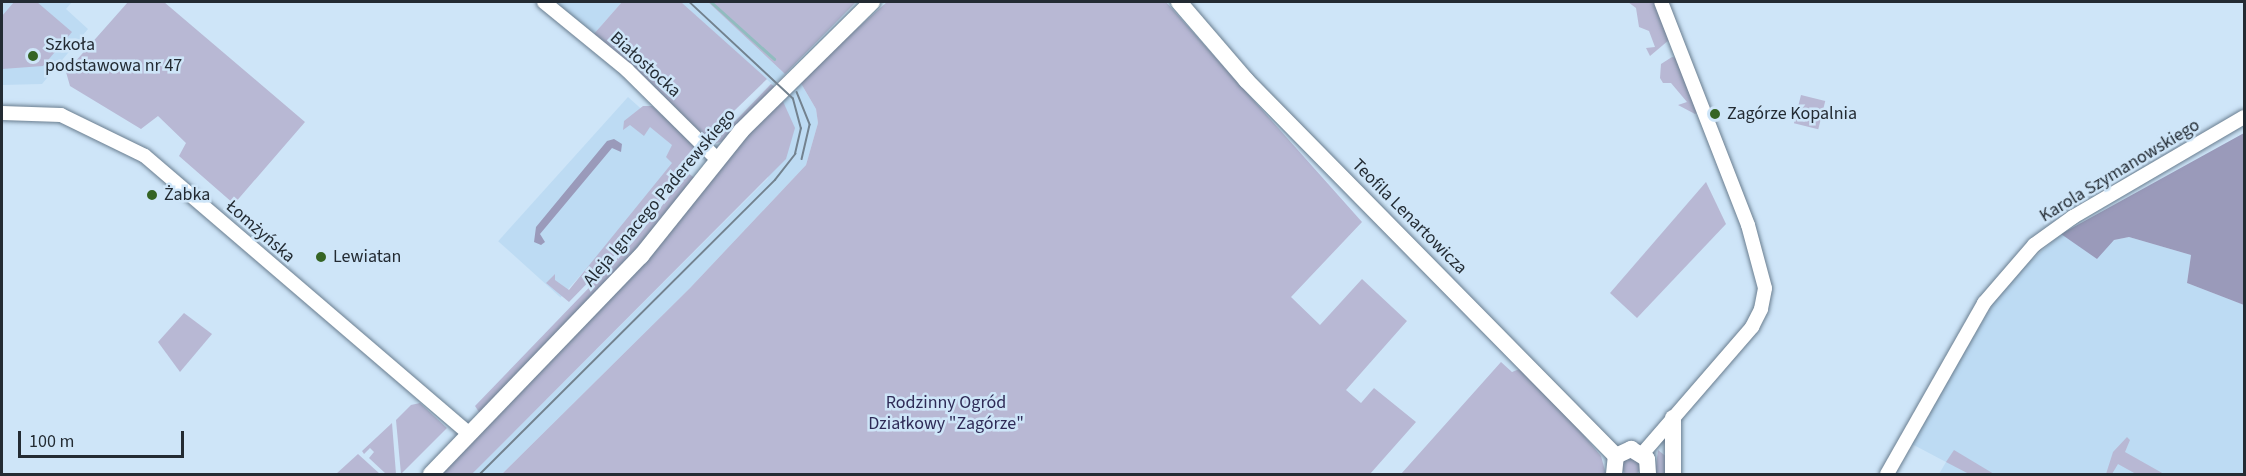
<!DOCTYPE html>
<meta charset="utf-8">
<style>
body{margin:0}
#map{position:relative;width:2246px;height:476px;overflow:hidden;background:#cee5f8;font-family:"Source Sans 3",sans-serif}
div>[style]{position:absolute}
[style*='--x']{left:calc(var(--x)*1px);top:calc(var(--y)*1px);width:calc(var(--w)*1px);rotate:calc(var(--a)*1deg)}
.built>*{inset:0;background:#bddbf3;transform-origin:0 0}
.green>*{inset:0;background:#b8b8d4;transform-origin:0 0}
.round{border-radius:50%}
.forest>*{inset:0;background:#9a9aba}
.stream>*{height:3px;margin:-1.5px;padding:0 1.5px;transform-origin:1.5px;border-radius:1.5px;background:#90bcbf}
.roads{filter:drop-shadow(0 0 2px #697d8f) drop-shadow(0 0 2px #697d8f)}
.minor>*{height:14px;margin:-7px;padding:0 7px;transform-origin:7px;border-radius:7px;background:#fff}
.tertiary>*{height:16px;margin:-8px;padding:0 8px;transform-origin:8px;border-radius:8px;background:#fff}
.tram>*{height:1.5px;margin:-0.75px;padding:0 0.75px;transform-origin:0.75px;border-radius:0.75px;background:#73828f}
.dots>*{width:16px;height:16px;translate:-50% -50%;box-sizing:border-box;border:3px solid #cee5f8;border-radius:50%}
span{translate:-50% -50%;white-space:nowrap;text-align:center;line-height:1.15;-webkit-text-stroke:5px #cee5f8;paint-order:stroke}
.poi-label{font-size:18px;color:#232b33}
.left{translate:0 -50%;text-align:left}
.street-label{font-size:18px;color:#232b33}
.park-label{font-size:18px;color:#2f2b57}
.frame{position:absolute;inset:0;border:3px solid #232b33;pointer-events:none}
.scale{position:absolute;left:18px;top:431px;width:166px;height:27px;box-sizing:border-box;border:3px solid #232b33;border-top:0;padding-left:8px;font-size:18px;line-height:21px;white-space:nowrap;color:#232b33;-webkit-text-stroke:4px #cee5f8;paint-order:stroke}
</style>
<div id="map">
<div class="built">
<i style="clip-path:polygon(2px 2px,72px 2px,66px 9px,88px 29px,42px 84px,2px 85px)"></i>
<i style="clip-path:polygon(553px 2px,622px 2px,593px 35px)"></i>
<i style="clip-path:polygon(681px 2px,708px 2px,785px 74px,773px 85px)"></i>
<i style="clip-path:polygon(799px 80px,816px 109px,818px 123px,806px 165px,690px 288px,502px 474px,472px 474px,768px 178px,781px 97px)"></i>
<i style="left:628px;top:97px;width:84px;height:194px;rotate:42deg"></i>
<i style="clip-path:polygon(2061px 234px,2114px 240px,2129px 237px,2191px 255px,2187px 283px,2244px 305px,2244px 474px,1939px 474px,1946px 462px,1910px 443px,2005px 284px)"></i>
</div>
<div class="green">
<i style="clip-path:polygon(14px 2px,37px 2px,72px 32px,43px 66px,2px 69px,2px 16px)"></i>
<i style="clip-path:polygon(128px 2px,164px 2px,305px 122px,234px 204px,179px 156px,186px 143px,158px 116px,141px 129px,70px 86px,66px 72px)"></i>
<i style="clip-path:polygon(622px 2px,681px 2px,767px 79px,706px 138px,593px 35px)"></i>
<i style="clip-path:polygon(708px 2px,856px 2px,785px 74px)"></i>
<i style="clip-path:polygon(887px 2px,1166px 2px,1362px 222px,1291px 297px,1320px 325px,1362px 279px,1407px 321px,1346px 390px,1361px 403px,1374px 388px,1416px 422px,1370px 474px,502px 474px,690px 288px,806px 165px,818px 123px,816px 109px,799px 80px)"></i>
<i style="clip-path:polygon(1628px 2px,1655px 2px,1669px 40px,1650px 56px,1646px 48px,1655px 47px,1649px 31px,1639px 27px,1636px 8px)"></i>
<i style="clip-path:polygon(1672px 57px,1677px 58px,1698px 112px,1695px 114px,1678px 105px,1687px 102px,1671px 83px,1663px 83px,1660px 78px,1661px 64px)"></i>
<i style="clip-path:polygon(771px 84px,775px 87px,727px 140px,713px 144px)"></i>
<i style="left:1801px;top:95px;width:25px;height:29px;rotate:14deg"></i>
<i style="clip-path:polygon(781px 97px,795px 128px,786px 159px,472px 474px,440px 474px)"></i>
<i style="clip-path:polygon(643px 106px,652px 106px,700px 149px,634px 235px,569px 302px,546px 283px,555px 274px,555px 280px,569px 290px,672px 163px,666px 157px,672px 145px,650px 127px,644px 136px,630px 125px,623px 130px,624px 121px)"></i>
<i style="clip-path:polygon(688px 173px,696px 179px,648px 240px,481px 415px,475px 406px,634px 241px)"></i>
<i style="clip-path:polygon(1706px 182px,1726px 224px,1637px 318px,1610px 293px)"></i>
<i style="clip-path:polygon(184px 313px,212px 334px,180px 372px,158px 342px)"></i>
<i style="clip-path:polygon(1501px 362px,1512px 372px,1522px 368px,1575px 425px,1601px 456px,1606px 474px,1401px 474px)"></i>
<i style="clip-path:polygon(420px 403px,447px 428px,401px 474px,396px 420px,411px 405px)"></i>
<i style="clip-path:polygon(392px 423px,396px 474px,386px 474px,369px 458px,374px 452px,370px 448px,364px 454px,362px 451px)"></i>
<i style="clip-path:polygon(2127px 437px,2130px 440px,2125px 452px,2164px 474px,2136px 474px,2118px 464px,2112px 474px,2106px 474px,2113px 452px)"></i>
<i style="clip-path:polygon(1658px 450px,1668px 458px,1669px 474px,1655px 474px)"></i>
<i style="clip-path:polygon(1954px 450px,1994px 474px,1969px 474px,1946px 462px)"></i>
<i style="clip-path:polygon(358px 454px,380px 474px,336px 474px)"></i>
<i class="round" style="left:1622px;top:458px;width:18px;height:18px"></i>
</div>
<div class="forest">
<i style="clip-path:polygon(2244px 133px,2244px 305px,2187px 283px,2191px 255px,2129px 237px,2114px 240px,2097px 259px,2061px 234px)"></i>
<i style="clip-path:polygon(614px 139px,622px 144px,621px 152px,612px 148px,540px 234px,545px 242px,541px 245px,534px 242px,536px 227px,607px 141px)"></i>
</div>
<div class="stream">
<i style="--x:711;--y:2;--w:85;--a:42.1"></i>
</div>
<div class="roads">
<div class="minor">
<i style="--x:544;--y:2;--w:107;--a:39.3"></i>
<i style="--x:627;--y:70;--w:127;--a:44.7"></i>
<i style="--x:2;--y:113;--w:59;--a:1.9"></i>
<i style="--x:61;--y:115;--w:93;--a:26"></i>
<i style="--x:145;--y:156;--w:427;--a:40.6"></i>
<i style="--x:1643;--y:453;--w:167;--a:-49.1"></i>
<i style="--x:1752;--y:327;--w:20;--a:-63"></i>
<i style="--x:1761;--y:309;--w:21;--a:-79"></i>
<i style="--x:1765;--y:288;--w:65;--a:-105.1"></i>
<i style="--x:1748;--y:225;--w:239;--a:-111.3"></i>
<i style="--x:1887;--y:474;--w:197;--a:-60.4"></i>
<i style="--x:1984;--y:303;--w:77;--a:-49.2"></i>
<i style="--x:2034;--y:245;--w:48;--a:-35.7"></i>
<i style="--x:2073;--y:217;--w:198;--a:-30.3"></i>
</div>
<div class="tertiary">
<i style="--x:1179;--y:2;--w:103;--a:49.3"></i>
<i style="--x:1246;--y:80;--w:528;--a:45.46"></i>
<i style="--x:431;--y:474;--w:303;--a:-46.1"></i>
<i style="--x:641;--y:256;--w:160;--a:-51.3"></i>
<i style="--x:741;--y:131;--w:184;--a:-44.6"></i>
<i style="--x:1614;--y:474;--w:18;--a:-84"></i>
<i style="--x:1616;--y:456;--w:17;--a:-25"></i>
<i style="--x:1631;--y:449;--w:19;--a:32"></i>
<i style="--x:1647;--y:459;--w:15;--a:86"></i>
<i style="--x:1673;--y:474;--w:56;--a:-90"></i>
</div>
</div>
<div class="tram">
<i style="--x:797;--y:92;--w:35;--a:68"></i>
<i style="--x:810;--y:125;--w:35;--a:103"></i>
<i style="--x:480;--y:474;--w:416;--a:-44.9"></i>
<i style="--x:775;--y:180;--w:33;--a:-52"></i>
<i style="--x:795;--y:154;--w:26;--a:-77"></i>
<i style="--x:801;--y:129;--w:31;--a:-105"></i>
<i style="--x:793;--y:99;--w:142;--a:-137"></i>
</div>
<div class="dots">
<i style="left:33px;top:56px;background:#356424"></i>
<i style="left:1715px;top:114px;background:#356424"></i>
<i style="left:152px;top:195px;background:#356424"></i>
<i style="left:321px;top:257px;background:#356424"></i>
</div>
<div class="poi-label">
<span class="left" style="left:45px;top:56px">Szkoła<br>podstawowa nr 47</span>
<span class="left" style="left:1727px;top:114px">Zagórze Kopalnia</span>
<span class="left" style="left:164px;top:195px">Żabka</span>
<span class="left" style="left:333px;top:257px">Lewiatan</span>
</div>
<div class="street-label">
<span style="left:645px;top:65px;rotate:42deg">Białostocka</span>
<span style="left:2120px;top:171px;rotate:-31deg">Karola Szymanowskiego</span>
<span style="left:660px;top:198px;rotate:-50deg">Aleja Ignacego Paderewskiego</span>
<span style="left:1409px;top:217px;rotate:45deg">Teofila Lenartowicza</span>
<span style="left:260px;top:232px;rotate:41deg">Łomżyńska</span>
</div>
<div class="park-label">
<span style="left:946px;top:414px">Rodzinny Ogród<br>Działkowy "Zagórze"</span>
</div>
<div class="frame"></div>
<div class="scale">100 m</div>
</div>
